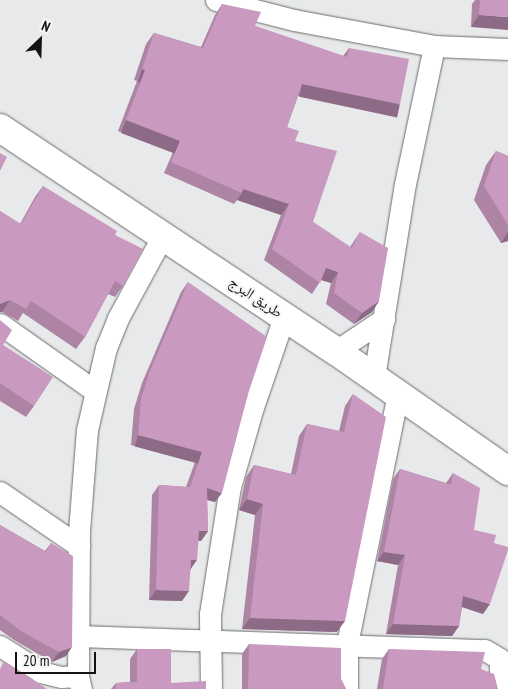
<!DOCTYPE html>
<meta charset="utf-8">
<style>
body{margin:0}
#map{position:relative;width:508px;height:689px;overflow:hidden;background:#e7e9ea;font-family:"PT Sans Narrow","Noto Naskh Arabic",sans-serif}
div>[style]{position:absolute}
[style*='--x']{left:calc(var(--x)*1px);top:calc(var(--y)*1px);width:calc(var(--w)*1px);rotate:calc(var(--a)*1deg)}
.roads{filter:drop-shadow(0 0 1px #6a6c6d) drop-shadow(0 0 1px #6a6c6d)}
.minor>*{height:21px;margin:-10.5px;padding:0 10.5px;transform-origin:10.5px;border-radius:10.5px;background:#fff}
.tertiary>*{height:28px;margin:-14px;padding:0 14px;transform-origin:14px;border-radius:14px;background:#fff}
.wall>*{inset:0;background:#ad84a4}
.shaded-wall>*{inset:0;background:#8d6b86;transform-origin:0 0}
.building>*{inset:0;background:#c999bf}
span{translate:-50% -50%;white-space:nowrap;text-align:center;line-height:1.15;-webkit-text-stroke:4px #f4f6f8;paint-order:stroke}
.street-label{font-size:15px;color:#121313}
.north{position:absolute;left:15px;top:15px;width:50px;height:50px;-webkit-text-stroke:4px #f4f6f8;paint-order:stroke;rotate:24deg;font-size:14px;font-weight:700;line-height:20px;text-align:center;color:#121313}
.north::after{content:'';display:block;margin:auto;width:18px;height:22px;background:#121313;clip-path:polygon(50% 0,100% 100%,50% 72%,0 100%)}
.scale{position:absolute;left:15px;top:652px;width:81px;height:22px;box-sizing:border-box;border:2px solid #121313;border-top:0;padding-left:6px;font-size:15px;line-height:18px;white-space:nowrap;color:#121313;-webkit-text-stroke:4px #f4f6f8;paint-order:stroke}
</style>
<div id="map">
<div class="roads">
<div class="minor">
<i style="--x:216;--y:0;--w:81;--a:14.4"></i>
<i style="--x:294;--y:20;--w:142;--a:10.5"></i>
<i style="--x:434;--y:46;--w:74;--a:2.3"></i>
<i style="--x:0;--y:324;--w:116;--a:35.2"></i>
<i style="--x:336;--y:351;--w:58;--a:-33.7"></i>
<i style="--x:374;--y:377;--w:195;--a:-80.9"></i>
<i style="--x:405;--y:184;--w:141;--a:-78.1"></i>
<i style="--x:0;--y:492;--w:96;--a:34.4"></i>
<i style="--x:78;--y:636;--w:407;--a:2"></i>
<i style="--x:485;--y:650;--w:17;--a:31"></i>
<i style="--x:500;--y:659;--w:30;--a:90"></i>
<i style="--x:0;--y:646;--w:49;--a:32.4"></i>
<i style="--x:41;--y:672;--w:21;--a:14"></i>
<i style="--x:61;--y:677;--w:17;--a:-3"></i>
<i style="--x:81;--y:689;--w:13;--a:-103"></i>
<i style="--x:78;--y:676;--w:145;--a:-89.6"></i>
<i style="--x:79;--y:531;--w:101;--a:-85.5"></i>
<i style="--x:87;--y:430;--w:84;--a:-77"></i>
<i style="--x:106;--y:348;--w:32;--a:-68"></i>
<i style="--x:118;--y:318;--w:94;--a:-61.5"></i>
<i style="--x:211;--y:689;--w:75;--a:-90.8"></i>
<i style="--x:210;--y:614;--w:129;--a:-81.1"></i>
<i style="--x:230;--y:487;--w:83;--a:-74"></i>
<i style="--x:253;--y:407;--w:95;--a:-71"></i>
<i style="--x:347;--y:689;--w:45;--a:-90"></i>
<i style="--x:347;--y:644;--w:255;--a:-78.5"></i>
</div>
<div class="tertiary">
<i style="--x:0;--y:128;--w:403;--a:33.6"></i>
<i style="--x:336;--y:351;--w:210;--a:34.9"></i>
</div>
</div>
<div class="wall">
<i style="clip-path:polygon(475px 0,508px 0,471px 27px,472px 4px)"></i>
<i style="clip-path:polygon(222px 4px,255px 26px,343px 56px,349px 48px,400px 104px,392px 115px,298px 96px,287px 127px,295px 141px,313px 222px,350px 247px,360px 232px,379px 301px,372px 312px,354px 324px,326px 304px,331px 283px,321px 280px,312px 294px,264px 260px,281px 215px,237px 200px,234px 204px,164px 173px,173px 152px,118px 131px,137px 81px,134px 80px,146px 44px,154px 33px,201px 47px,215px 15px)"></i>
<i style="clip-path:polygon(496px 151px,508px 156px,508px 241px,501px 243px,474px 200px,486px 165px)"></i>
<i style="clip-path:polygon(43px 186px,115px 235px,123px 286px,115px 297px,108px 294px,85px 337px,76px 349px,23px 313px,18px 321px,2px 312px,0 312px,0 211px,20px 224px,35px 197px)"></i>
<i style="clip-path:polygon(188px 282px,248px 394px,215px 502px,207px 500px,208px 531px,201px 541px,198px 541px,182px 601px,149px 600px,152px 495px,159px 485px,186px 487px,195px 462px,131px 445px,134px 409px,142px 383px,181px 292px)"></i>
<i style="clip-path:polygon(0 320px,3px 345px,34px 406px,26px 417px,0 401px)"></i>
<i style="clip-path:polygon(353px 394px,337px 632px,242px 629px,255px 515px,239px 510px,246px 477px,254px 465px,291px 474px,299px 436px,307px 424px,339px 431px,345px 406px)"></i>
<i style="clip-path:polygon(400px 469px,446px 483px,453px 473px,474px 530px,483px 614px,462px 607px,459px 626px,452px 636px,386px 634px,398px 565px,377px 561px,393px 479px)"></i>
<i style="clip-path:polygon(0 525px,45px 551px,51px 543px,66px 656px,52px 662px,14px 640px,0 630px)"></i>
<i style="clip-path:polygon(249px 644px,341px 679px,346px 689px,242px 689px,242px 654px)"></i>
<i style="clip-path:polygon(137px 649px,171px 683px,206px 689px,111px 689px,116px 683px,130px 682px,130px 659px)"></i>
<i style="clip-path:polygon(389px 649px,481px 669px,498px 689px,377px 689px,382px 659px)"></i>
</div>
<div class="shaded-wall">
<i style="clip-path:polygon(479px 15px,508px 17px,508px 30px,471px 27px)"></i>
<i style="left:142px;top:69px;width:3px;height:14px;rotate:18deg"></i>
<i style="left:302px;top:84px;width:100px;height:13px;rotate:12deg"></i>
<i style="left:126px;top:120px;width:58px;height:14px;rotate:21deg"></i>
<i style="clip-path:polygon(243px 189px,289px 204px,281px 215px,237px 200px,242px 193px)"></i>
<i style="clip-path:polygon(508px 232px,508px 241px,501px 243px)"></i>
<i style="clip-path:polygon(326px 268px,338px 272px,331px 283px,318px 279px)"></i>
<i style="clip-path:polygon(10px 300px,2px 312px,0 312px,0 304px)"></i>
<i style="clip-path:polygon(379px 301px,372px 312px,354px 324px,362px 313px)"></i>
<i style="left:138px;top:435px;width:66px;height:12px;rotate:15deg"></i>
<i style="clip-path:polygon(207px 488px,222px 493px,215px 502px,200px 498px)"></i>
<i style="clip-path:polygon(247px 499px,263px 504px,255px 515px,239px 510px)"></i>
<i style="clip-path:polygon(199px 531px,208px 531px,201px 541px,192px 541px)"></i>
<i style="clip-path:polygon(384px 552px,405px 555px,398px 565px,377px 561px)"></i>
<i style="clip-path:polygon(191px 560px,197px 560px,190px 570px)"></i>
<i style="clip-path:polygon(156px 590px,189px 591px,182px 601px,149px 600px)"></i>
<i style="clip-path:polygon(463px 596px,490px 604px,483px 614px,456px 605px)"></i>
<i style="clip-path:polygon(250px 618px,345px 621px,337px 632px,242px 629px)"></i>
<i style="clip-path:polygon(393px 624px,459px 626px,452px 636px,386px 634px)"></i>
<i style="clip-path:polygon(72px 647px,66px 656px,52px 662px,59px 652px)"></i>
</div>
<div class="building">
<i style="clip-path:polygon(480px 0,508px 0,508px 17px,479px 15px)"></i>
<i style="clip-path:polygon(222px 4px,261px 12px,255px 26px,347px 57px,349px 48px,409px 59px,400px 104px,302px 84px,287px 127px,299px 131px,295px 141px,337px 151px,313px 222px,352px 248px,360px 232px,388px 248px,379px 301px,362px 313px,334px 293px,338px 272px,326px 268px,320px 283px,272px 249px,289px 204px,243px 189px,242px 193px,171px 162px,180px 141px,126px 120px,145px 70px,142px 69px,154px 33px,203px 48px)"></i>
<i style="clip-path:polygon(496px 151px,508px 156px,508px 225px,484px 186px)"></i>
<i style="clip-path:polygon(0 153px,7px 157px,0 171px)"></i>
<i style="clip-path:polygon(43px 186px,117px 231px,115px 235px,143px 249px,123px 286px,115px 281px,85px 337px,31px 301px,26px 309px,10px 300px,0 304px,0 211px,21px 224px)"></i>
<i style="clip-path:polygon(188px 282px,267px 337px,248px 394px,222px 493px,207px 488px,208px 531px,199px 531px,197px 560px,191px 560px,189px 591px,156px 590px,159px 485px,190px 487px,202px 452px,138px 435px,141px 399px,149px 373px)"></i>
<i style="clip-path:polygon(0 320px,12px 330px,3px 345px,53px 377px,34px 406px,0 383px)"></i>
<i style="clip-path:polygon(353px 394px,386px 417px,345px 621px,250px 618px,263px 504px,247px 499px,254px 465px,296px 475px,307px 424px,344px 432px)"></i>
<i style="clip-path:polygon(400px 469px,451px 485px,453px 473px,480px 488px,474px 530px,496px 535px,494px 543px,508px 547px,508px 550px,490px 604px,463px 596px,459px 626px,393px 624px,405px 555px,384px 552px)"></i>
<i style="clip-path:polygon(0 525px,46px 552px,51px 543px,73px 556px,72px 647px,59px 652px,21px 631px,0 615px)"></i>
<i style="clip-path:polygon(249px 644px,341px 648px,341px 679px,346px 689px,248px 689px)"></i>
<i style="clip-path:polygon(137px 649px,171px 649px,171px 683px,206px 681px,206px 689px,116px 689px,116px 683px,137px 682px)"></i>
<i style="clip-path:polygon(389px 649px,485px 652px,481px 669px,494px 674px,498px 689px,383px 689px)"></i>
<i style="clip-path:polygon(4px 661px,47px 689px,0 689px,0 669px)"></i>
</div>
<div class="street-label">
<span style="left:256px;top:297px;rotate:34deg">طريق البرج</span>
</div>
<div class="north">N</div>
<div class="scale">20 m</div>
</div>
